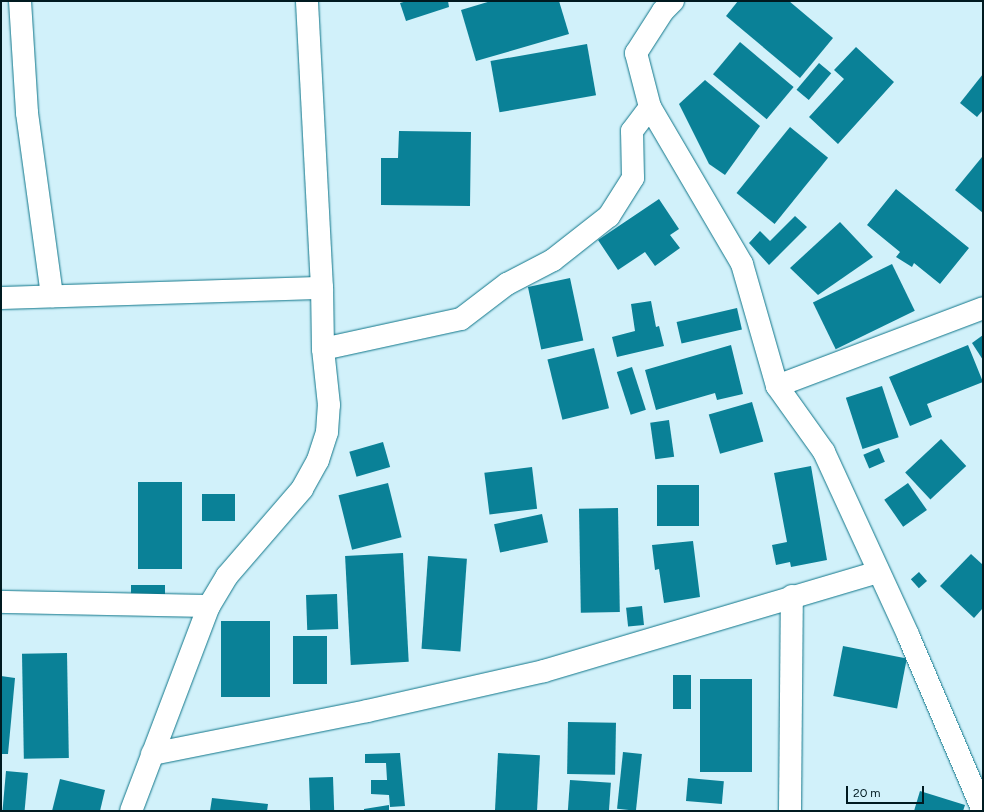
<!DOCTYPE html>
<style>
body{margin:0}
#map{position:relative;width:984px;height:812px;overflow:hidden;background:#d1f1fa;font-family:Figtree,sans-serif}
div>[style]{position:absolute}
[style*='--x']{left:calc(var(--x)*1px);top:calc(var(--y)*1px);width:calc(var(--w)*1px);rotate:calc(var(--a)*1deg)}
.building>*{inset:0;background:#0a8197;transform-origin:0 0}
.roads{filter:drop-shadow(0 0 1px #0f7589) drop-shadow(0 0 1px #0f7589)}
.street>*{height:22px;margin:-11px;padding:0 11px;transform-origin:11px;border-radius:11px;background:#fff}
span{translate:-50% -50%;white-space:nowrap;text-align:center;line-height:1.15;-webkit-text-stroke:3px #d1f1fa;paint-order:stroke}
.frame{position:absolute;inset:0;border:2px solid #001a20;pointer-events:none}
.scale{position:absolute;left:846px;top:786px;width:78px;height:18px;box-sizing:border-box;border:2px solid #001a20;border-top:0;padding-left:5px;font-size:12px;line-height:14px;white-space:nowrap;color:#001a20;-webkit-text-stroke:3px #d1f1fa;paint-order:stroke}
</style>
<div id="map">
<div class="building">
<i style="clip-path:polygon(407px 1px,448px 1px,449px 7px,406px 21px,400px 3px)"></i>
<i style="clip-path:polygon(491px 1px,559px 1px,569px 34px,476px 61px,461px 10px)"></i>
<i style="clip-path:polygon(738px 1px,789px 1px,833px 38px,800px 78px,726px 16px)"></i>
<i style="left:740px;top:42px;width:70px;height:42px;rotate:40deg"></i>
<i style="left:587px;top:44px;width:52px;height:98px;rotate:80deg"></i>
<i style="clip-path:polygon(856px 47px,894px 82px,838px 144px,809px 117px,844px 79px,834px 70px)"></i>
<i style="left:819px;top:63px;width:16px;height:35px;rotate:40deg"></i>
<i style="clip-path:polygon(983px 74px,983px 110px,977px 117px,960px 103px)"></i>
<i style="clip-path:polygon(705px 80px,760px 126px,725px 175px,709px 164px,679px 104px)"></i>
<i style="left:790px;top:127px;width:49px;height:85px;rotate:39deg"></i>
<i style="clip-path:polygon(399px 131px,471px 132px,470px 206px,381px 205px,381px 158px,398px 158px)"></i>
<i style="clip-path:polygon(982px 157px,983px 158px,983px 213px,955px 190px)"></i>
<i style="clip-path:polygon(896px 189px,969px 248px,940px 284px,914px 263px,912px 267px,896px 257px,900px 252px,867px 225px)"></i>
<i style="clip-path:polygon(659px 199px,679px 229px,670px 235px,680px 248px,655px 266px,645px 252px,618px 270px,598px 240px)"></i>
<i style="clip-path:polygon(795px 216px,807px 227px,769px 265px,749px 243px,760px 231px,770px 241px)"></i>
<i style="clip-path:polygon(840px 222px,873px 257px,818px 295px,790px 268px)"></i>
<i style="left:892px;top:264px;width:52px;height:88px;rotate:64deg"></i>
<i style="left:570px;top:278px;width:64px;height:43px;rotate:78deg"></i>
<i style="clip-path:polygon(651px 301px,656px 327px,659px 326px,664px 346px,617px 357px,612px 337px,635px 331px,631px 304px)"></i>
<i style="left:737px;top:308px;width:22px;height:62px;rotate:77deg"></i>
<i style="clip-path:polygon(983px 335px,983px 360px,972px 343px)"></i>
<i style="clip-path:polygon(731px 345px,743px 394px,717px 400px,715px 393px,656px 410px,645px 370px)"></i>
<i style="clip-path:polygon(968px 345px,983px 382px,927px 404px,932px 417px,910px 426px,889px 377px)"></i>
<i style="left:594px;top:348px;width:62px;height:48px;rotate:76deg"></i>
<i style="left:632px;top:367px;width:45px;height:16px;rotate:72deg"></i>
<i style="left:882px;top:386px;width:54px;height:38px;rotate:72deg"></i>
<i style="left:752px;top:402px;width:41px;height:45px;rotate:74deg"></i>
<i style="left:669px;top:420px;width:37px;height:19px;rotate:82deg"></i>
<i style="left:941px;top:439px;width:37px;height:49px;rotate:47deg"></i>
<i style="left:383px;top:442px;width:26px;height:35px;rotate:74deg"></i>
<i style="left:879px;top:448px;width:15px;height:17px;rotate:67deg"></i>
<i style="clip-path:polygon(811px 466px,827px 560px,791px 567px,790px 562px,776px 565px,772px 545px,787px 542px,774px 473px)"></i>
<i style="left:532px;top:467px;width:42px;height:48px;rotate:83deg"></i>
<i style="left:138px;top:482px;width:44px;height:87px"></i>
<i style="left:388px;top:483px;width:56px;height:51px;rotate:76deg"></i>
<i style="left:908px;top:483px;width:33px;height:29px;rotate:55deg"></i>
<i style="left:657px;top:485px;width:42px;height:41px"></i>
<i style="left:235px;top:494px;width:27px;height:33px;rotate:90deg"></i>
<i style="left:618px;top:508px;width:104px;height:39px;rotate:89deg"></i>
<i style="left:542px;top:514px;width:29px;height:49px;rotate:78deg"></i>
<i style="clip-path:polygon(693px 541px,700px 597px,664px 603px,659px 569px,655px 570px,652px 545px)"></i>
<i style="left:403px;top:553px;width:109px;height:58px;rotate:87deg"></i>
<i style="clip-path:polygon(971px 554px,983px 565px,983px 608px,974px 618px,940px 586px)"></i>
<i style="left:428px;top:556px;width:39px;height:93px;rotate:4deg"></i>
<i style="left:919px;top:572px;width:12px;height:11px;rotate:48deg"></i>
<i style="left:131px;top:585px;width:34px;height:17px"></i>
<i style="left:337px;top:594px;width:35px;height:31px;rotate:88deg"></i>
<i style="left:642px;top:606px;width:19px;height:16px;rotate:84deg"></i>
<i style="left:221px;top:621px;width:49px;height:76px"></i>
<i style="left:293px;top:636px;width:34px;height:48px"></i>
<i style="left:843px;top:646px;width:65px;height:51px;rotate:11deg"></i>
<i style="left:67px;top:653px;width:105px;height:45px;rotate:89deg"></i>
<i style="left:673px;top:675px;width:18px;height:34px"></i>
<i style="clip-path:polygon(1px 676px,15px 678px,8px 754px,1px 754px)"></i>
<i style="left:700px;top:679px;width:52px;height:93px"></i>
<i style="left:568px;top:722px;width:48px;height:52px;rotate:1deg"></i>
<i style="left:623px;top:752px;width:19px;height:57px;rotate:6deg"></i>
<i style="clip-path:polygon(400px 753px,405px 806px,390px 807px,389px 795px,371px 794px,371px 780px,387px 780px,386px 763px,365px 763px,365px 754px)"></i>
<i style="left:498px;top:753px;width:42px;height:58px;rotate:3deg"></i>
<i style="left:6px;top:771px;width:22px;height:40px;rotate:5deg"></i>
<i style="left:333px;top:777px;width:33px;height:24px;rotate:88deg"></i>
<i style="left:688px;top:778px;width:36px;height:23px;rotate:5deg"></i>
<i style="clip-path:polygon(60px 779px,105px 790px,100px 811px,52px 811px)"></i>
<i style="left:570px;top:780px;width:41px;height:31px;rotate:4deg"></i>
<i style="clip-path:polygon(920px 791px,965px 805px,963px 811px,914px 811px)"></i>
<i style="clip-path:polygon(212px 798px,268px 804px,267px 811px,210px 811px)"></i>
<i style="clip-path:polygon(389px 805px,389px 811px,364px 811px,364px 809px)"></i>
</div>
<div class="roads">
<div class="street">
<i style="--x:20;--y:1;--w:112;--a:86.4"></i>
<i style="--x:27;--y:113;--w:185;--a:82.2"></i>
<i style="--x:673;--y:1;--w:14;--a:135"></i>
<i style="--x:663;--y:11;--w:50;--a:122.7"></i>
<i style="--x:636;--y:53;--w:56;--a:75.5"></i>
<i style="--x:650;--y:107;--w:182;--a:59.6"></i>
<i style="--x:742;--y:264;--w:127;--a:74"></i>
<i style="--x:777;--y:386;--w:81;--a:54.5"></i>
<i style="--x:824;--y:452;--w:201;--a:65.3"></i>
<i style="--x:908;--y:635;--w:191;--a:66.9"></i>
<i style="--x:1;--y:298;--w:321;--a:-1.8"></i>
<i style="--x:323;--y:349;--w:141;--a:-12.3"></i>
<i style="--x:461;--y:319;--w:58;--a:-37.3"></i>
<i style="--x:507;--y:284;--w:52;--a:-27.6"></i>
<i style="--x:553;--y:260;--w:71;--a:-38.2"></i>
<i style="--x:609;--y:216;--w:45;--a:-57.7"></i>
<i style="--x:633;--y:178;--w:47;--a:-91.2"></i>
<i style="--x:632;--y:131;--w:30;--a:-53"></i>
<i style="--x:777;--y:386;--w:220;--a:-20.7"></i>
<i style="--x:1;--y:602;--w:208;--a:1.1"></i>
<i style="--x:152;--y:754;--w:219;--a:-11.3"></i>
<i style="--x:367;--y:711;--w:181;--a:-12.7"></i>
<i style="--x:544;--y:671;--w:348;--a:-16.5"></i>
<i style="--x:131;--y:811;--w:219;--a:-69.2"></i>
<i style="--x:209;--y:606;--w:35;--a:-59"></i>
<i style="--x:227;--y:576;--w:115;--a:-49.2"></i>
<i style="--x:302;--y:489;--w:33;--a:-61"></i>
<i style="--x:318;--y:460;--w:29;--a:-72"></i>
<i style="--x:327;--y:432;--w:27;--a:-86"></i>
<i style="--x:329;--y:405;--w:56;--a:-96.1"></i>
<i style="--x:323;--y:349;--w:61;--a:-90.9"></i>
<i style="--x:322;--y:288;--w:287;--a:-93"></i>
<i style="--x:790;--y:811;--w:215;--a:-89.5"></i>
</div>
</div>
<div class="frame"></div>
<div class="scale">20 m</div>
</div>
